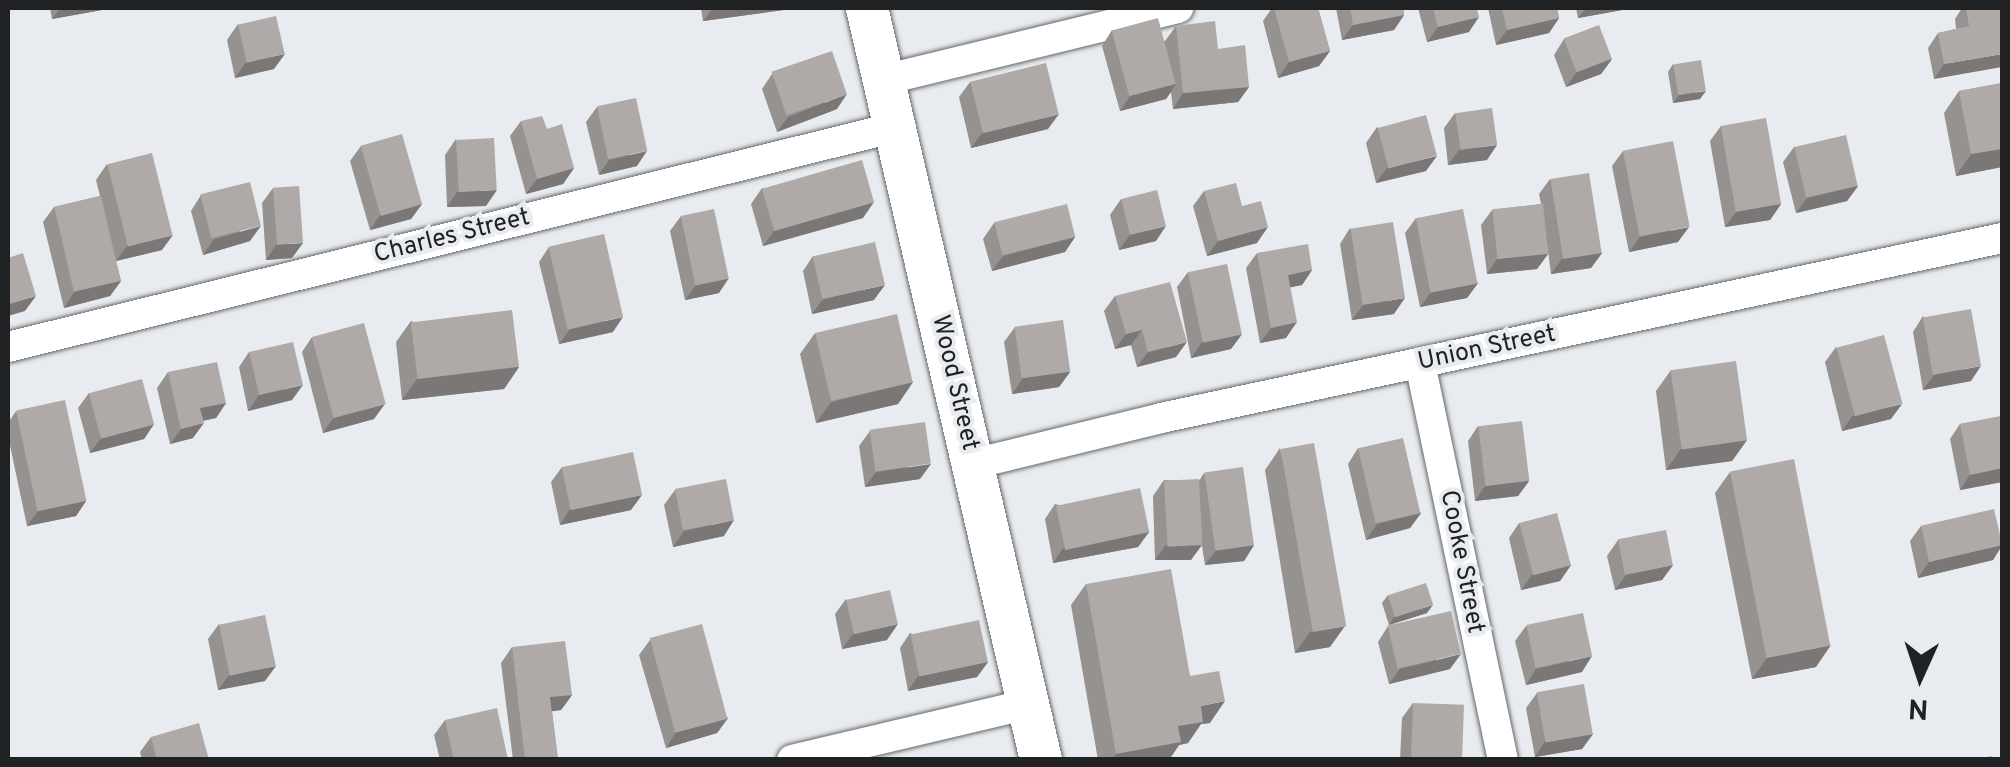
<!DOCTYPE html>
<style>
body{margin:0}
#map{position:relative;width:2010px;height:767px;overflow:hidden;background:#e8ebef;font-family:Overpass,sans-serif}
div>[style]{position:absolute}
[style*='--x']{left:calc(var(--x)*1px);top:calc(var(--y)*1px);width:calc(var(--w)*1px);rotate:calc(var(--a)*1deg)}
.roads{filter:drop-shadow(0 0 2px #65686a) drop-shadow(0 0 2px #65686a)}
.street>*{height:30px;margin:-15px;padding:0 15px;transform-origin:15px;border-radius:15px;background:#fff}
.secondary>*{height:42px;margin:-21px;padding:0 21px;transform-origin:21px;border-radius:21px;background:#fff}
.wall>*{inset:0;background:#969290}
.shaded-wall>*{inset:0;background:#7a7776}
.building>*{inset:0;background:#afaaa8;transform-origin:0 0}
span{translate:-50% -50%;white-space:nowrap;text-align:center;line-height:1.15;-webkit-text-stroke:8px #e8ebef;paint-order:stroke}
.street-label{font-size:25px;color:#202122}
.frame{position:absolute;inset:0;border:10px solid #202122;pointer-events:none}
.north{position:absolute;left:1870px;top:627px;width:100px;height:100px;-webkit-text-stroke:8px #e8ebef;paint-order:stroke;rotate:183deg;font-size:28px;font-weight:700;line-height:40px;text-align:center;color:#202122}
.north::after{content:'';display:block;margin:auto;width:35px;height:45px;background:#202122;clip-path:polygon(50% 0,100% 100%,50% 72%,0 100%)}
</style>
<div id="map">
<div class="roads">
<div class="street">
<i style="--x:883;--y:80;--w:304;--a:-13.7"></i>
<i style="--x:8;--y:347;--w:915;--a:-13.91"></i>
<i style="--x:1420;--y:363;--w:406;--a:78.2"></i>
<i style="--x:973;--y:464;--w:194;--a:-13.7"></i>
<i style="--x:1161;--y:418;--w:860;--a:-12.08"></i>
<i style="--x:792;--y:760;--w:244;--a:-13.3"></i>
</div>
<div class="secondary">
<i style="--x:867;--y:8;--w:772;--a:76.97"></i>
</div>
</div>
<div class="wall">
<i style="clip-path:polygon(50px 8px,113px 8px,52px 19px)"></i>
<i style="clip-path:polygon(701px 8px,798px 8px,703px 21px)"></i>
<i style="clip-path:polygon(1272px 8px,1318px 8px,1330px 51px,1319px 66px,1278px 78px,1263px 21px)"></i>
<i style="clip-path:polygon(1336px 8px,1403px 8px,1404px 15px,1394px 30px,1342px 40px)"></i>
<i style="clip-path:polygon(1418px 8px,1477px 8px,1469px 32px,1427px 42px)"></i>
<i style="clip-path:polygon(1488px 8px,1557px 8px,1559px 18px,1549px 33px,1496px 45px)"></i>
<i style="clip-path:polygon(1576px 8px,1624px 8px,1622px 10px,1578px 18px)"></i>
<i style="clip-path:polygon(1962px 8px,2002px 8px,1934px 79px,1928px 48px,1938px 33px,1956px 29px,1955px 19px)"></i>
<i style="clip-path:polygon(238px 24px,274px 69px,235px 78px,227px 40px)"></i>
<i style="clip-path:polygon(1176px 26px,1218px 49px,1249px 87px,1238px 102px,1173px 109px,1171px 92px,1166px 99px,1120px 111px,1102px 46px,1112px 30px,1165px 41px)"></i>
<i style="clip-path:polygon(1564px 39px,1612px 59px,1601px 74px,1566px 87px,1554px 55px)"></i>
<i style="clip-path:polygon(1673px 64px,1700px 99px,1673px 103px,1668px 72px)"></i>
<i style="clip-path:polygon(772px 74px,837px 109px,777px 132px,762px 89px)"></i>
<i style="clip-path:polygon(970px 82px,1048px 129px,971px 148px,959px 97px)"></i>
<i style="clip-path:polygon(2002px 83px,2002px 167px,1956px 176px,1944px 113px,1959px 91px)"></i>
<i style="clip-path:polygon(597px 107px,637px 166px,599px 175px,586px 122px)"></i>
<i style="clip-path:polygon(1455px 113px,1487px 160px,1448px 165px,1444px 128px)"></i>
<i style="clip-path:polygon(521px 121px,547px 129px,574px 168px,563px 184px,526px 194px,510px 136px)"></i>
<i style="clip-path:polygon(1721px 126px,1781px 204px,1770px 220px,1725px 227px,1710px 141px)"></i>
<i style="clip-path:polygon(1377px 127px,1426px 171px,1376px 183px,1366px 143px)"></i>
<i style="clip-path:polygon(456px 139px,486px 206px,447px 207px,445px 155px)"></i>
<i style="clip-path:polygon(361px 146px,422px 204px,411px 219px,370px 230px,350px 161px)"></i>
<i style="clip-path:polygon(1794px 147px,1858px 186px,1847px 201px,1796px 213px,1783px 162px)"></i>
<i style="clip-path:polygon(1623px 151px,1678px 242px,1629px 252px,1612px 166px)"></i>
<i style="clip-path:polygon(107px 164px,162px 250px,116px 261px,121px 281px,110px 296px,64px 308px,43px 222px,54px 207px,100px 196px,96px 180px)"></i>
<i style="clip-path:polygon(1550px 179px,1602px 253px,1591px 268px,1551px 274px,1547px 243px,1548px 254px,1537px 269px,1487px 274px,1481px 225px,1492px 210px,1541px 204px,1539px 194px)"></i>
<i style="clip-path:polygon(273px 188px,292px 258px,266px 260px,262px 203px)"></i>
<i style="clip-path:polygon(762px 188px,863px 218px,763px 246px,751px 204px)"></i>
<i style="clip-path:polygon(1204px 191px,1242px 206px,1257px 243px,1207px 256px,1193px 206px)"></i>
<i style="clip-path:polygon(201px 195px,250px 241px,203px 255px,191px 211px)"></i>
<i style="clip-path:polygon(1121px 199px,1156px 241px,1119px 250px,1110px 215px)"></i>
<i style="clip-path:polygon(681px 216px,719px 293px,685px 300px,670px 231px)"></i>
<i style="clip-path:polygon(1416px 218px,1478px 283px,1467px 298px,1420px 307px,1405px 233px)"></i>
<i style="clip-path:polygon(994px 223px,1075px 237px,1065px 252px,992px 271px,983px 239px)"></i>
<i style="clip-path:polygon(1350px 228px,1394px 314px,1352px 320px,1340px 244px)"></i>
<i style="clip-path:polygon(549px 247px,613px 332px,559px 344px,539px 262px)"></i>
<i style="clip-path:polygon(1257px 253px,1312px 270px,1302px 285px,1290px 287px,1286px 338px,1260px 343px,1246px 268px)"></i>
<i style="clip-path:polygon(813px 256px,874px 300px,812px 314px,803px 271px)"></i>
<i style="clip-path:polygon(1188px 272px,1242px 334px,1231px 349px,1191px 358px,1177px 287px)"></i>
<i style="clip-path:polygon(1115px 296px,1176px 357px,1137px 367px,1131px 345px,1115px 349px,1104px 311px)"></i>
<i style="clip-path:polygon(1923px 316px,1971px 381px,1923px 390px,1913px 332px)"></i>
<i style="clip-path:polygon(411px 321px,519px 367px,504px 389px,402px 400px,396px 342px)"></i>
<i style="clip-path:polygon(1015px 327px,1070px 372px,1059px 387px,1012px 394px,1004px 342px)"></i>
<i style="clip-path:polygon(815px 333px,913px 382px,898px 404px,816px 423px,800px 354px)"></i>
<i style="clip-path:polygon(312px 337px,374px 419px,323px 433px,302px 352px)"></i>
<i style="clip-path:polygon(1836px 347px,1891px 419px,1842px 431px,1825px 362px)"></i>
<i style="clip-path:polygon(249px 352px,292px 400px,248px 411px,239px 367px)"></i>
<i style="clip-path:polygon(1671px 370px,1747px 440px,1732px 461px,1666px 470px,1656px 391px)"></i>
<i style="clip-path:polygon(168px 372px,226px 403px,216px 418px,203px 421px,193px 438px,170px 444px,157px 388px)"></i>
<i style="clip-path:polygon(89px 393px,154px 424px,144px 439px,90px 453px,78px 408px)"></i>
<i style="clip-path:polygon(16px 411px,86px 501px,76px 516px,27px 526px,8px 436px,8px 423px)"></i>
<i style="clip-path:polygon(2002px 416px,2002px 482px,1960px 490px,1950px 439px,1960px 424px)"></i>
<i style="clip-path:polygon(1478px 426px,1529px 481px,1518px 496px,1475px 501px,1468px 441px)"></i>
<i style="clip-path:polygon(870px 431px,920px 479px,865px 487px,859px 446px)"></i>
<i style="clip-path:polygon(1280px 448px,1330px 647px,1295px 653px,1265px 470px)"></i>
<i style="clip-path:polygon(1358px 448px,1421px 513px,1410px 528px,1366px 540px,1348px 464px)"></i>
<i style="clip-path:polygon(562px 467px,631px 510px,560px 525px,551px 482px)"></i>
<i style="clip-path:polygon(1730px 472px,1816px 667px,1752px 679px,1715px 493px)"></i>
<i style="clip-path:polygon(1204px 473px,1254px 545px,1244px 561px,1205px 565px,1201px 540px,1191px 560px,1155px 560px,1153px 496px,1164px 480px,1199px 481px)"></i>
<i style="clip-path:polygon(675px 490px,724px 536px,673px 547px,664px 505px)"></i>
<i style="clip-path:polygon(1055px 504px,1149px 532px,1138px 547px,1053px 563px,1045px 519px)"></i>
<i style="clip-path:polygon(1519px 523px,1571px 565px,1560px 581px,1521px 590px,1509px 538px)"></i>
<i style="clip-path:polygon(1921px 526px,2002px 541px,2002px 546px,1993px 560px,1918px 578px,1910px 541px)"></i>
<i style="clip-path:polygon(1618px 540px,1673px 565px,1662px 580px,1615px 590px,1607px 556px)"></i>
<i style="clip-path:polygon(1086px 584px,1190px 676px,1210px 723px,1201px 724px,1188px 743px,1179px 745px,1169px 760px,1098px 760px,1071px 605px)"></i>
<i style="clip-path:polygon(1388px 595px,1427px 613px,1389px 625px,1382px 603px)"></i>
<i style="clip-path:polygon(846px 599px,887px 640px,842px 649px,835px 614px)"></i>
<i style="clip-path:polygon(219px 624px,265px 681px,218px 690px,208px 639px)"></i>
<i style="clip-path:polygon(1388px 626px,1450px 669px,1389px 684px,1378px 642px)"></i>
<i style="clip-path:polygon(1526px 626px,1582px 672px,1526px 685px,1515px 641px)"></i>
<i style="clip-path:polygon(910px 633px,988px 662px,977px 677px,908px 691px,900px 648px)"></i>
<i style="clip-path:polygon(650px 640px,728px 718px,717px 733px,666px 748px,639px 655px)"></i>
<i style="clip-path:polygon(512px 647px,572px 695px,561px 710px,552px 711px,558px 760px,513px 760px,501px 663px)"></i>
<i style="clip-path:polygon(1537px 693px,1593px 734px,1582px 749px,1535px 757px,1526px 708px)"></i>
<i style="clip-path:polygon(1413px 703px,1462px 760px,1400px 760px,1402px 718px)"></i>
<i style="clip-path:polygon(445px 720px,508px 760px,440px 760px,434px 735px)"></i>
<i style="clip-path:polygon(151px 737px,209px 760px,142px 760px,140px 752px)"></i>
</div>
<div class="shaded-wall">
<i style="clip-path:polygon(60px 8px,113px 8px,52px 19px)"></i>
<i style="clip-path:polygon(713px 8px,798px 8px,703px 21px)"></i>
<i style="clip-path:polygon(1586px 8px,1624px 8px,1622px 10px,1578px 18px)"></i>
<i style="clip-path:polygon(1404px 15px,1394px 30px,1342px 40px,1353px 25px)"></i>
<i style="clip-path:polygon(1479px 17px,1469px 32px,1427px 42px,1438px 27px)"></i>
<i style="clip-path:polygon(1559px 18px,1549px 33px,1496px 45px,1507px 30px)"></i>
<i style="clip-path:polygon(1330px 51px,1319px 66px,1278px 78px,1289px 62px)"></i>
<i style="clip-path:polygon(285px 54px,274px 69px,235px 78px,246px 62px)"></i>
<i style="clip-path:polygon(2002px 54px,2002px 67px,1934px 79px,1944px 64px)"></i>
<i style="clip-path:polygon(1612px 59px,1601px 74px,1566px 87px,1577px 72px)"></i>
<i style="clip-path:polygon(1176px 84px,1166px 99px,1120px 111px,1130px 96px)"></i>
<i style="clip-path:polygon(1249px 87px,1238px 102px,1173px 109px,1183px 93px)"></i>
<i style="clip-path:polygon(1706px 91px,1700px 99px,1673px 103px,1679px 95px)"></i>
<i style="clip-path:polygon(847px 94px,837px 109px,777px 132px,788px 117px)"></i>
<i style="clip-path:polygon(1059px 114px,1048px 129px,971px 148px,982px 133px)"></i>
<i style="clip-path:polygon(1497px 145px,1487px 160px,1448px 165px,1459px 150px)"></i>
<i style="clip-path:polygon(2002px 149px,2002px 167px,1956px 176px,1971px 154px)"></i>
<i style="clip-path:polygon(647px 151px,637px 166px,599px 175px,609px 160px)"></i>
<i style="clip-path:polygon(1437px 156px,1426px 171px,1376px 183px,1387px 168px)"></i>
<i style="clip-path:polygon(574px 168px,563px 184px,526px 194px,537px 179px)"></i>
<i style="clip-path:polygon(1858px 186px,1847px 201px,1796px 213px,1807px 198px)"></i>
<i style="clip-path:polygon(497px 190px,486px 206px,447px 207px,457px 192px)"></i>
<i style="clip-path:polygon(874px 202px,863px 218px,763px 246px,774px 231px)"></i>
<i style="clip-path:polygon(422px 204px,411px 219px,370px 230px,380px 215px)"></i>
<i style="clip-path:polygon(1781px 204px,1770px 220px,1725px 227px,1736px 212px)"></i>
<i style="clip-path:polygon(261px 226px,250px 241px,203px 255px,214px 239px)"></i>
<i style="clip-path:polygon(1166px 226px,1156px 241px,1119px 250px,1130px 235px)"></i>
<i style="clip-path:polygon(1268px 227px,1257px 243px,1207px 256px,1218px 241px)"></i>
<i style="clip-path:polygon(1689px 227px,1678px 242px,1629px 252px,1640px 237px)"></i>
<i style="clip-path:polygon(173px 235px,162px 250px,116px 261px,127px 246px)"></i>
<i style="clip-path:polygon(1075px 237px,1065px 252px,992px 271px,1003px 256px)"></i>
<i style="clip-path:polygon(303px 243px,292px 258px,266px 260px,276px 245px)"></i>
<i style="clip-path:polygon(1602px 253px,1591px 268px,1551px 274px,1562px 259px)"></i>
<i style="clip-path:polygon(1548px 254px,1537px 269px,1487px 274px,1497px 259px)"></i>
<i style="clip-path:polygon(1312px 270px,1302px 285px,1278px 290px,1288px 275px)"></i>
<i style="clip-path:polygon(729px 278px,719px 293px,685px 300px,696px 285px)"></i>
<i style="clip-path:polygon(121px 281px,110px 296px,64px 308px,74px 292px)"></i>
<i style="clip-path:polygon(1478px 283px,1467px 298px,1420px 307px,1431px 292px)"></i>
<i style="clip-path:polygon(885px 285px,874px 300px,812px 314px,823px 299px)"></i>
<i style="clip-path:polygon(36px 296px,25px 311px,8px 316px,8px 304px)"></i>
<i style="clip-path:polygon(1405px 298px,1394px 314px,1352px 320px,1363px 305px)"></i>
<i style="clip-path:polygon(623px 317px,613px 332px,559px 344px,570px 329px)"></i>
<i style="clip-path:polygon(1297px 322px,1286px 338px,1260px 343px,1271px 328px)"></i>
<i style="clip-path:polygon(1142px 330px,1131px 345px,1115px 349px,1126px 334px)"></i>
<i style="clip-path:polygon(1242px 334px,1231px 349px,1191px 358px,1202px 342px)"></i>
<i style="clip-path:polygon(1187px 342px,1176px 357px,1137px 367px,1148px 352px)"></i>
<i style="clip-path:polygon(1981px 366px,1971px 381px,1923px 390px,1934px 375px)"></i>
<i style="clip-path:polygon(519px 367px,504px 389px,402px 400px,417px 379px)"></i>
<i style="clip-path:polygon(1070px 372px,1059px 387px,1012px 394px,1023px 378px)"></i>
<i style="clip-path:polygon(913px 382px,898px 404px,816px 423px,831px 402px)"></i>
<i style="clip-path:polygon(303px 385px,292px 400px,248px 411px,259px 395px)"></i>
<i style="clip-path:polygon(226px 403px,216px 418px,190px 423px,200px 408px)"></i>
<i style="clip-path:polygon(385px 404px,374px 419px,323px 433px,334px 417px)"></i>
<i style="clip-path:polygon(1902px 404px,1891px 419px,1842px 431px,1852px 416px)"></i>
<i style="clip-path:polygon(204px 423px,193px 438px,170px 444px,181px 429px)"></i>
<i style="clip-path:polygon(154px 424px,144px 439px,90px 453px,101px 438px)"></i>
<i style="clip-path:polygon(1747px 440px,1732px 461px,1666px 470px,1681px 449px)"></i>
<i style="clip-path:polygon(931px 464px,920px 479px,865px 487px,876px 472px)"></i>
<i style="clip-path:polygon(2002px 468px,2002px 482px,1960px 490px,1970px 475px)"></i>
<i style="clip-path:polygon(1529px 481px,1518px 496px,1475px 501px,1485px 486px)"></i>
<i style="clip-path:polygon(642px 495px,631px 510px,560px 525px,570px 509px)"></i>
<i style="clip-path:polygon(86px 501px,76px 516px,27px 526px,38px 511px)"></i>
<i style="clip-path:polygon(1421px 513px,1410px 528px,1366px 540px,1377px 524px)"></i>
<i style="clip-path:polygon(734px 520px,724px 536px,673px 547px,684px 531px)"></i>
<i style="clip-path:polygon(1149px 532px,1138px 547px,1053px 563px,1063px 548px)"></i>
<i style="clip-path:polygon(1166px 545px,1202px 545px,1191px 560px,1155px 560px)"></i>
<i style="clip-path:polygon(1254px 545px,1244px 561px,1205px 565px,1216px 550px)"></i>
<i style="clip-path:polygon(2002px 545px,1993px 560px,1918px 578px,1929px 562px)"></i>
<i style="clip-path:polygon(1571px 565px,1560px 581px,1521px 590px,1532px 575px)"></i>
<i style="clip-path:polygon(1673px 565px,1662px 580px,1615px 590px,1626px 575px)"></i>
<i style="clip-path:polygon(1433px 605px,1427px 613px,1389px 625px,1394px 617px)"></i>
<i style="clip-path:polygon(898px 624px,887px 640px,842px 649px,853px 634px)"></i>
<i style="clip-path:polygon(1345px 626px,1330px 647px,1295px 653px,1310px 632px)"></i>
<i style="clip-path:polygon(1831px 645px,1816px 667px,1752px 679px,1767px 658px)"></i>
<i style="clip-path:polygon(1461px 654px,1450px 669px,1389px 684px,1400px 669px)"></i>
<i style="clip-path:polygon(1592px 656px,1582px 672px,1526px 685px,1536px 669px)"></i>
<i style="clip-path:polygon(988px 662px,977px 677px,908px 691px,918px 676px)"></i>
<i style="clip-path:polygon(276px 666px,265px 681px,218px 690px,229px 675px)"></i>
<i style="clip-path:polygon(572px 695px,561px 710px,540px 713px,550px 697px)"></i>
<i style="clip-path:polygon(1225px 701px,1210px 723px,1201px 724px,1188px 743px,1179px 745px,1169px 760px,1112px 760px,1116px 754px,1178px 726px,1201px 706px)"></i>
<i style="clip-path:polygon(728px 718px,717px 733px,666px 748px,676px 732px)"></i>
<i style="clip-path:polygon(1593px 734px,1582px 749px,1535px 757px,1545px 741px)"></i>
</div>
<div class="building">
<i style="clip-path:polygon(1274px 8px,1318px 8px,1330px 51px,1289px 62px)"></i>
<i style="clip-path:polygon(1350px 8px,1403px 8px,1404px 15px,1353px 25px)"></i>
<i style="clip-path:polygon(1433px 8px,1477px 8px,1479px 17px,1438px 27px)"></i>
<i style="clip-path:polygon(1502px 8px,1557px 8px,1559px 18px,1507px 30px)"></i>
<i style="clip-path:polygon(1966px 8px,2002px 8px,2002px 54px,1944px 64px,1938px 33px,1969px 26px)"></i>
<i style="left:276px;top:16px;width:39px;height:39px;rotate:77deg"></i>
<i style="left:1158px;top:18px;width:68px;height:48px;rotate:75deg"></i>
<i style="clip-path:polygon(1215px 21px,1218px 49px,1245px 45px,1249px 87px,1183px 93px,1176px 26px)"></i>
<i style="left:1599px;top:25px;width:36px;height:38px;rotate:69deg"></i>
<i style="left:832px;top:51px;width:46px;height:64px;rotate:71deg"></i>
<i style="left:1701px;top:60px;width:31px;height:28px;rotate:81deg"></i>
<i style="left:1046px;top:63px;width:53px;height:78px;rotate:76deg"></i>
<i style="clip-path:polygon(2002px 83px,2002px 149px,1971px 154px,1959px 91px)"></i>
<i style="left:636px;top:98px;width:54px;height:40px;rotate:78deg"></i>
<i style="left:1492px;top:108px;width:37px;height:37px;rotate:82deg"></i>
<i style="left:1426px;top:115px;width:42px;height:50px;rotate:75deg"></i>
<i style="clip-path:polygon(542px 116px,547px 129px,562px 124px,574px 168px,537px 179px,521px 121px)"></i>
<i style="left:1766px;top:118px;width:87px;height:46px;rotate:80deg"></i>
<i style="left:402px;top:134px;width:73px;height:43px;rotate:74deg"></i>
<i style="left:1846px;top:135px;width:52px;height:53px;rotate:77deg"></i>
<i style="left:494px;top:138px;width:52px;height:38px;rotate:87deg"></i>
<i style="left:1673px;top:141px;width:87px;height:51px;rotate:79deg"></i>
<i style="left:152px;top:153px;width:85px;height:46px;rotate:76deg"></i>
<i style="left:862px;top:160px;width:44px;height:104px;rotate:74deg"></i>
<i style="left:1589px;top:173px;width:81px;height:39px;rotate:81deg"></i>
<i style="left:250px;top:182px;width:45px;height:51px;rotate:76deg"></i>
<i style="clip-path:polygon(1236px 183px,1242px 206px,1261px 201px,1268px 227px,1218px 241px,1204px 191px)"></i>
<i style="left:299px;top:186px;width:57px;height:26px;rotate:86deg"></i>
<i style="left:1157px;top:190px;width:37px;height:37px;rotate:76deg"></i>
<i style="left:101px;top:196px;width:87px;height:48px;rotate:77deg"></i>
<i style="left:1067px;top:204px;width:34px;height:75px;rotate:76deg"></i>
<i style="left:1543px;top:204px;width:50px;height:51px;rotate:84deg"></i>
<i style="left:714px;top:209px;width:71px;height:34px;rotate:78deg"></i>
<i style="left:1463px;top:209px;width:76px;height:48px;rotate:79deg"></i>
<i style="left:1393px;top:222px;width:77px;height:43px;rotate:81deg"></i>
<i style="left:604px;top:234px;width:85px;height:57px;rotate:77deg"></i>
<i style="left:875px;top:242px;width:44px;height:64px;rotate:77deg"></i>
<i style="clip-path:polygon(1308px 244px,1312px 270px,1288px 275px,1297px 322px,1271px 328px,1257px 253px)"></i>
<i style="clip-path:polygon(23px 253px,36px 296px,8px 304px,8px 258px)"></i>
<i style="left:1227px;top:264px;width:72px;height:40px;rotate:78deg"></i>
<i style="clip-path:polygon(1170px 282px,1187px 342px,1148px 352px,1142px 330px,1126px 334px,1115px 296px)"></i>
<i style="left:1971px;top:309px;width:58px;height:49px;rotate:80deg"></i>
<i style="left:512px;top:310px;width:57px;height:102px;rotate:83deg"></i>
<i style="left:897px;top:314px;width:70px;height:84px;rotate:77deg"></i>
<i style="left:1063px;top:320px;width:52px;height:49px;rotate:82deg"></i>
<i style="left:364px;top:323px;width:84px;height:54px;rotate:75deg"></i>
<i style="left:1884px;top:335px;width:71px;height:49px;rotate:75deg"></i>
<i style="left:293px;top:342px;width:44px;height:45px;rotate:77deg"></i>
<i style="left:1736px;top:361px;width:80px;height:66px;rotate:82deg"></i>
<i style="clip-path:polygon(217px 362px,226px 403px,200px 408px,204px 423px,181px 429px,168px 372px)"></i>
<i style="left:142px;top:379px;width:47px;height:55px;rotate:75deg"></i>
<i style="left:65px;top:400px;width:103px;height:50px;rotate:78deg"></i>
<i style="clip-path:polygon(2002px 416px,2002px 468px,1970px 475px,1960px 424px)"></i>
<i style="left:1522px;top:421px;width:60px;height:44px;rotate:83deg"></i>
<i style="left:925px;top:422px;width:42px;height:56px;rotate:82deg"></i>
<i style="left:1403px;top:438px;width:77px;height:46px;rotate:77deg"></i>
<i style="left:1314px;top:443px;width:186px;height:34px;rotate:80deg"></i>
<i style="left:633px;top:452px;width:44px;height:73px;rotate:78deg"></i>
<i style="left:1794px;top:459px;width:190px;height:65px;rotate:79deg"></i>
<i style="left:1243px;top:467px;width:79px;height:39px;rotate:82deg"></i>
<i style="left:726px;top:479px;width:42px;height:52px;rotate:79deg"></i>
<i style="left:1199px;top:479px;width:66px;height:35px;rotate:87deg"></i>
<i style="left:1140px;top:488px;width:45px;height:86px;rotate:78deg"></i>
<i style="left:1994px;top:509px;width:37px;height:75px;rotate:77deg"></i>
<i style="left:1557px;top:513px;width:54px;height:39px;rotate:75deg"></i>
<i style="left:1666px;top:530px;width:36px;height:49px;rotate:79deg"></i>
<i style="clip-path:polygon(1171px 569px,1190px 676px,1219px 671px,1225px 701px,1201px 706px,1203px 722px,1178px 726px,1181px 742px,1116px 754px,1086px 584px)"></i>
<i style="left:1426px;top:583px;width:23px;height:40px;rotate:72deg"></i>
<i style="left:890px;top:590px;width:35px;height:45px;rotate:77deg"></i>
<i style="left:1451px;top:611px;width:44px;height:65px;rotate:77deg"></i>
<i style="left:1583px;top:613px;width:44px;height:58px;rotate:78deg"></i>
<i style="left:265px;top:615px;width:52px;height:47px;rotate:78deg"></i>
<i style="left:979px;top:620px;width:43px;height:70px;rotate:78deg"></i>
<i style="left:702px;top:624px;width:98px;height:54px;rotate:75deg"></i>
<i style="clip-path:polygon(565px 641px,572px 695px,550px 697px,558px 760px,525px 760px,512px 647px)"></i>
<i style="left:1584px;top:684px;width:51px;height:48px;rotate:80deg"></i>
<i style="left:1413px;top:703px;width:51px;height:54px;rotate:2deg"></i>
<i style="clip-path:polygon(497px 708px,508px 760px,454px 760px,445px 720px)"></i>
<i style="clip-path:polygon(199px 723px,209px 760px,157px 760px,151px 737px)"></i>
<i style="clip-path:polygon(1992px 756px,1992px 760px,1970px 760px)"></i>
</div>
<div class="street-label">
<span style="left:452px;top:237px;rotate:-14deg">Charles Street</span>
<span style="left:1487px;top:349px;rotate:-12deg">Union Street</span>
<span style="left:954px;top:383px;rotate:77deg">Wood Street</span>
<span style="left:1461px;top:562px;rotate:79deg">Cooke Street</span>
</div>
<div class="frame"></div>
<div class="north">N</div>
</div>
